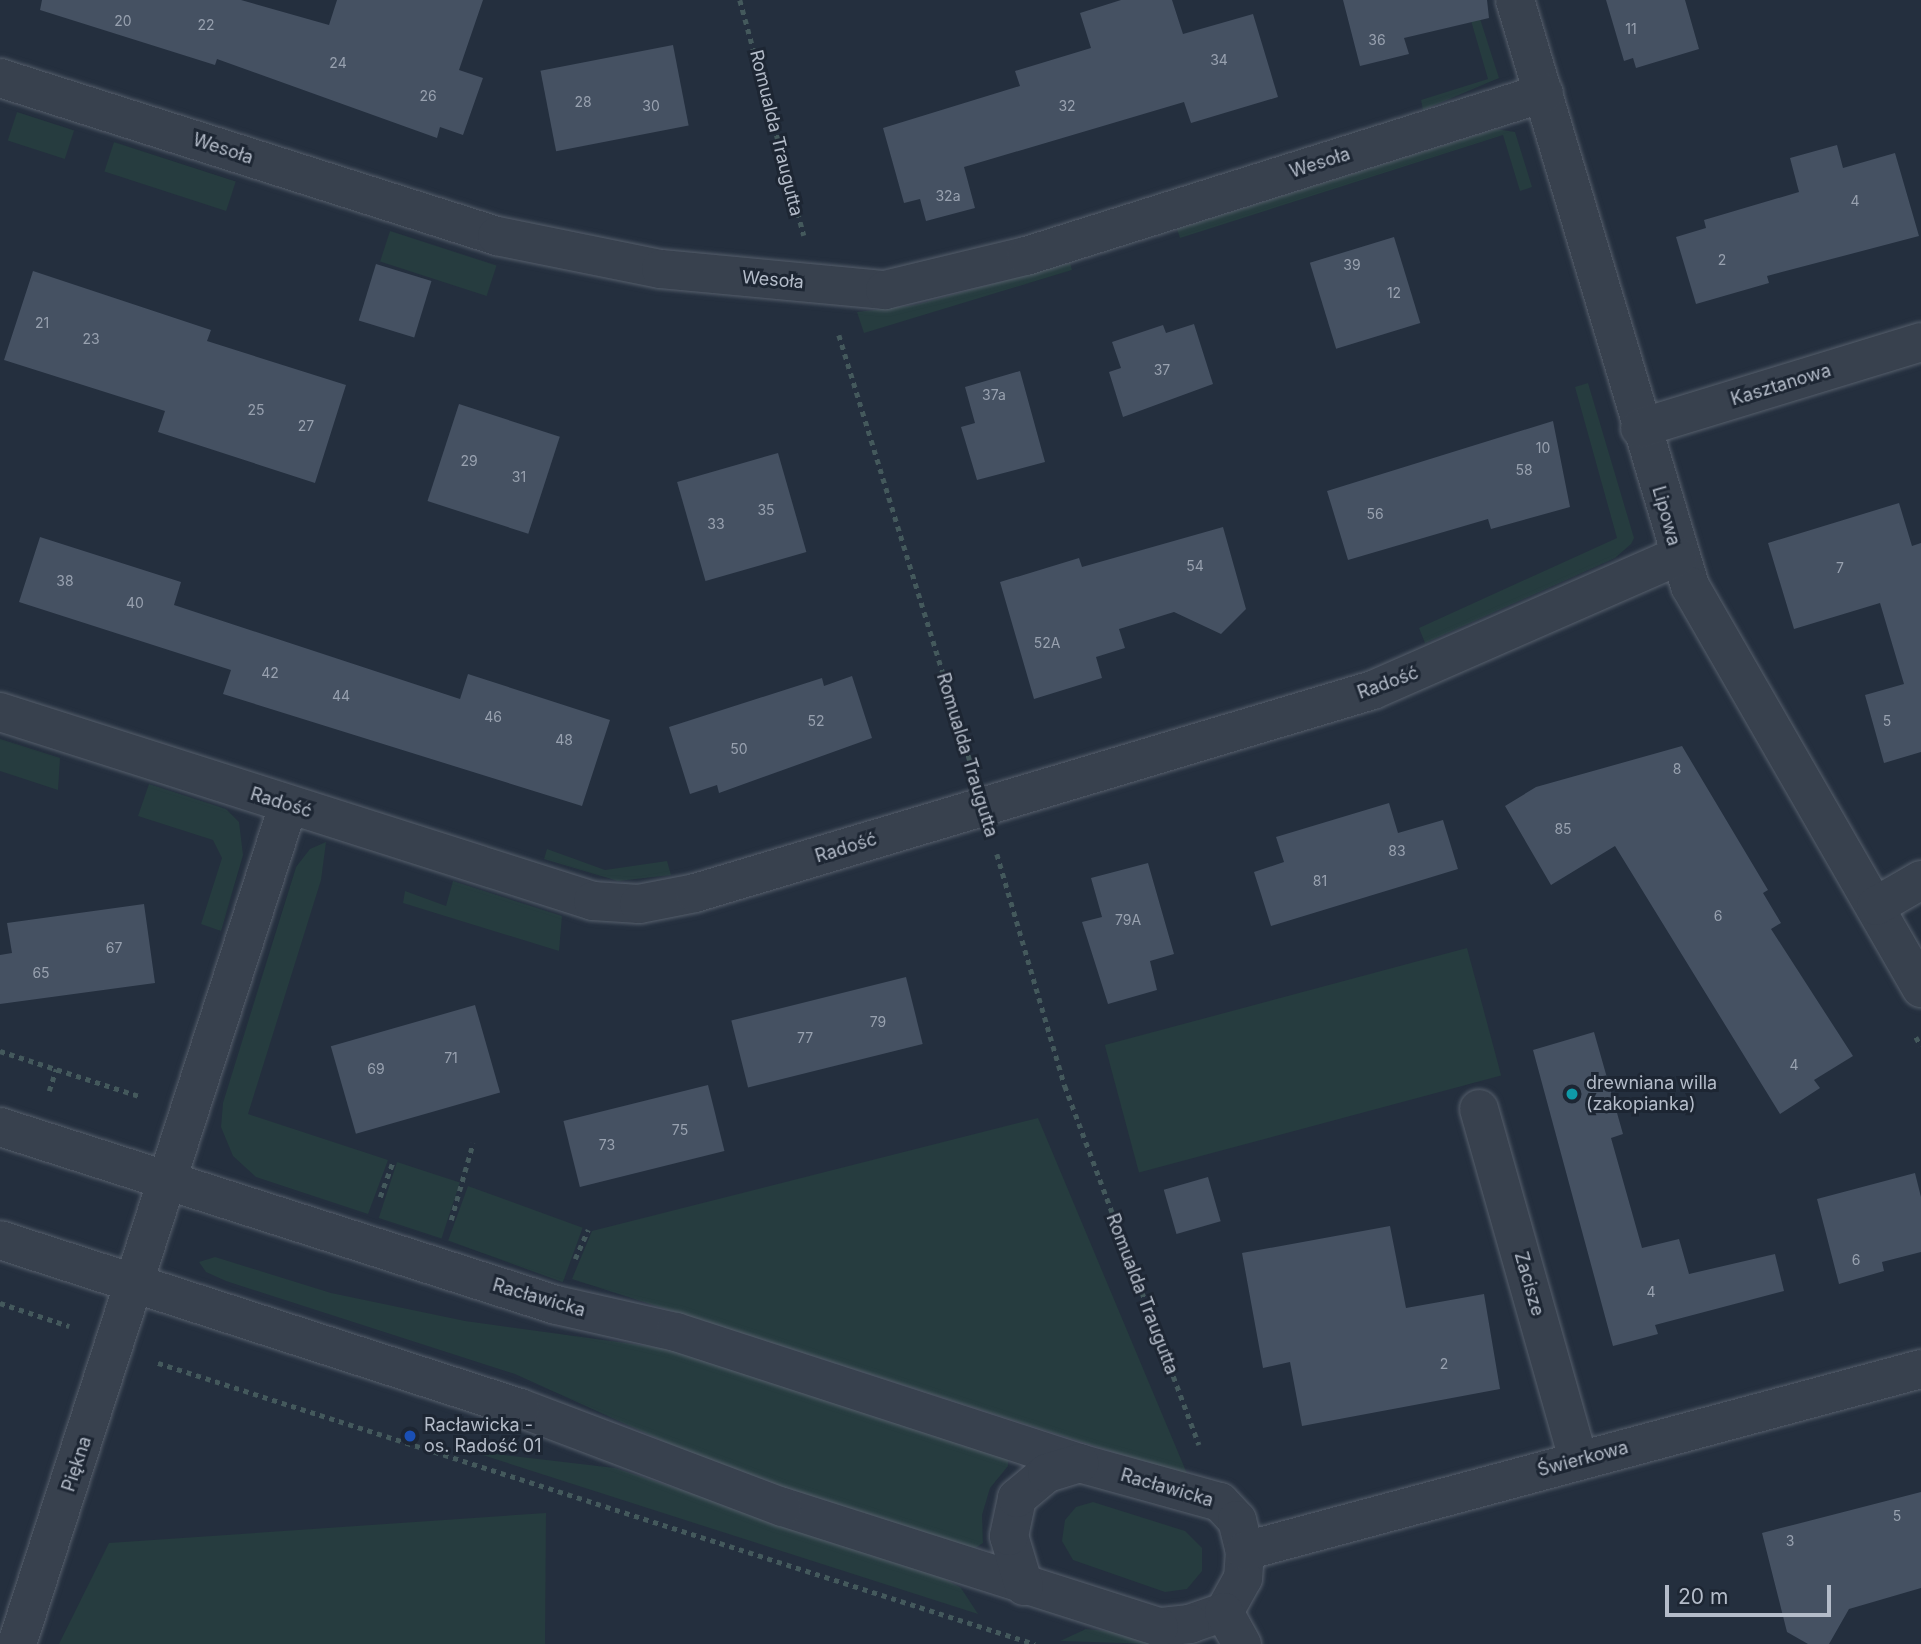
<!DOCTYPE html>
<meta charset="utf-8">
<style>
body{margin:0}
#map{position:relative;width:1921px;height:1644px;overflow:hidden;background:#242f3e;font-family:Inter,sans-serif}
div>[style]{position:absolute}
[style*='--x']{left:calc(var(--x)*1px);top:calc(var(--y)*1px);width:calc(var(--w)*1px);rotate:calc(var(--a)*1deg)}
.green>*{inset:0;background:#263c3f;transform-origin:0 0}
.building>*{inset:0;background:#455162;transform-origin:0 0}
.path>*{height:4.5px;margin-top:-2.25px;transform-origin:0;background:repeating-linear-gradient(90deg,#44595c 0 5px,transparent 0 10px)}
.roads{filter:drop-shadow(0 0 2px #565f6c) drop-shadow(0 0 2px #565f6c)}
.minor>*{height:38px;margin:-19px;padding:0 19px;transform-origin:19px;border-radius:19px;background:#38414e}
.dots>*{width:19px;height:19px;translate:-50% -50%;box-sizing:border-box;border:4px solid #1d2633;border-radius:50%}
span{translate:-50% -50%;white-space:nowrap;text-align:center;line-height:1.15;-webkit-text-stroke:6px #1d2633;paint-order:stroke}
.number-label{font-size:14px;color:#98a1af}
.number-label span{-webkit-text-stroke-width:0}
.street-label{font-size:18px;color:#b4bcc9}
.poi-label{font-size:18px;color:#b4bcc9}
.left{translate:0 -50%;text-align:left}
.scale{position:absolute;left:1665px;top:1585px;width:166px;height:32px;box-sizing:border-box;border:4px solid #b4bcc9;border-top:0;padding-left:9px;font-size:21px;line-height:24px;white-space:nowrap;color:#b4bcc9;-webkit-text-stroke:5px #1d2633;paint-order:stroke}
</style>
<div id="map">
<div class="green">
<i style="clip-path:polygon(1465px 0,1474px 0,1499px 78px,1423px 110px,1421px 100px,1488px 79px)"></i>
<i style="left:17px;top:112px;width:60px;height:30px;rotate:18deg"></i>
<i style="clip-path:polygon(1496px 129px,1515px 132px,1532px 187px,1520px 191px,1503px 135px,1180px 238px,1177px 229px)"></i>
<i style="left:114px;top:142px;width:128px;height:31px;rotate:18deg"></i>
<i style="left:390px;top:231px;width:112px;height:32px;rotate:18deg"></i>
<i style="clip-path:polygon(1070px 263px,1072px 270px,864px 333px,857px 312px,915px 305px)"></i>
<i style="clip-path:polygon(1588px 383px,1634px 538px,1631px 544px,1615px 558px,1425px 643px,1419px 628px,1617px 538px,1575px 387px)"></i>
<i style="clip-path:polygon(0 739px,60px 758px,58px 790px,0 771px)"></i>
<i style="clip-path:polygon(149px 784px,226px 809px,239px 822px,243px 855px,221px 931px,201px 924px,222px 858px,213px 840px,138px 816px)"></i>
<i style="clip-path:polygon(326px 842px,321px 880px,248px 1114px,388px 1160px,368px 1214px,256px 1177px,233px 1156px,221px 1127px,223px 1103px,296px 867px,310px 849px)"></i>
<i style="clip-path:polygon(547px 849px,605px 870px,667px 861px,671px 875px,618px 881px,544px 859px)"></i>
<i style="clip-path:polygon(453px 881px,562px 916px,559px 951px,403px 903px,405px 891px,446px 906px)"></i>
<i style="left:1467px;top:948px;width:132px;height:375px;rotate:75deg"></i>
<i style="clip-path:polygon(1038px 1118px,1188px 1476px,572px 1279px,592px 1231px)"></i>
<i style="left:397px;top:1162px;width:66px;height:59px;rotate:18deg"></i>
<i style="left:468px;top:1186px;width:122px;height:58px;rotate:20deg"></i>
<i style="clip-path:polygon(215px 1257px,331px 1293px,465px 1321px,706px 1354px,1008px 1459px,1008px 1466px,990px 1488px,982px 1515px,983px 1543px,972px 1550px,747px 1479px,515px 1374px,226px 1281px,206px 1272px,199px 1262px)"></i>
<i style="clip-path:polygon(470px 1451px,615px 1468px,934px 1573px,961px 1588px,978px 1614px)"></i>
<i style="clip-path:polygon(1093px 1502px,1185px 1531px,1202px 1548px,1202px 1571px,1187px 1589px,1165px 1592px,1073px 1560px,1062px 1541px,1065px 1520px,1076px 1507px)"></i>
<i style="clip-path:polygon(546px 1513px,545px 1644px,59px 1644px,109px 1543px)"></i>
<i style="clip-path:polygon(1086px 1629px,1117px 1632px,1154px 1644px,1060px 1641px)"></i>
</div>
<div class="building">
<i style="clip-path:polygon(42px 0,241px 0,329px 25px,337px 0,483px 0,459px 70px,483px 78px,463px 135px,440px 127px,437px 138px,217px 59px,215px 65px,40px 10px)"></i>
<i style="clip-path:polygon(1121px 0,1172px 0,1183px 34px,1253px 14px,1278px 97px,1191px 123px,1184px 102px,964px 167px,975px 208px,926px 221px,920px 199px,904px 203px,883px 128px,1020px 86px,1015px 71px,1091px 48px,1080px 13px)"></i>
<i style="clip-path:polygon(1343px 0,1487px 0,1489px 18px,1404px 38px,1409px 54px,1360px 66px)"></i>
<i style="clip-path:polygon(1606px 0,1685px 0,1699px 49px,1636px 68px,1633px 58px,1624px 61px)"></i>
<i style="left:673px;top:45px;width:82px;height:135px;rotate:79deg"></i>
<i style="clip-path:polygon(1837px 145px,1843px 168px,1895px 153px,1919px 236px,1767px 276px,1769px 283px,1696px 304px,1676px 237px,1706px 228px,1704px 220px,1799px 192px,1790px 158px)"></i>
<i style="left:1394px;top:237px;width:90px;height:88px;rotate:73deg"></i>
<i style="left:376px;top:264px;width:58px;height:59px;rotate:17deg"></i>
<i style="clip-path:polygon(33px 271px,211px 330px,207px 341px,346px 385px,315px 483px,158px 432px,165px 411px,4px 360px)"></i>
<i style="clip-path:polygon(1194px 324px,1213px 384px,1123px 417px,1109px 372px,1121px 368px,1112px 342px,1163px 325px,1166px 333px)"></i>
<i style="clip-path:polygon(1020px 371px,1045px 462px,977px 480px,961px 427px,975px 423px,965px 387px)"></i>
<i style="left:459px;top:404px;width:106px;height:102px;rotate:18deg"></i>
<i style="clip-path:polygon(1553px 421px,1570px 507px,1491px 529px,1488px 519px,1348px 560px,1327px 491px)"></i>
<i style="left:778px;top:453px;width:103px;height:105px;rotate:74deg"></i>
<i style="clip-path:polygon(1899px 503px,1912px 546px,1921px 543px,1921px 752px,1884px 763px,1865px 695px,1904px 684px,1880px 603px,1794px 629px,1768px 543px)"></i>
<i style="clip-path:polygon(1223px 527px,1246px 609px,1221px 634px,1174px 612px,1119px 629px,1125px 648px,1096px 657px,1102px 678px,1034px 699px,1000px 582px,1079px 558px,1082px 567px)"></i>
<i style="clip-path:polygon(40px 537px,181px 582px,174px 605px,460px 699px,468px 674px,610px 720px,582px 806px,223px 694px,231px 670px,19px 602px)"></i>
<i style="clip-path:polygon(852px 676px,872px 738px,719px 793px,717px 785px,690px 794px,669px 727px,822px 678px,824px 686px)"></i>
<i style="clip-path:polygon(1682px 746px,1768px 890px,1763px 893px,1781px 923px,1771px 929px,1853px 1056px,1814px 1080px,1820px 1088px,1780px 1114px,1615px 846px,1551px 885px,1505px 806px,1536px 787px)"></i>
<i style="clip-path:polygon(1389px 803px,1398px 833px,1443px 820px,1458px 869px,1271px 926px,1254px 872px,1284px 862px,1276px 837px)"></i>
<i style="clip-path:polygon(1148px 863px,1174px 954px,1150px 961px,1157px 990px,1108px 1004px,1082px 922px,1102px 917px,1091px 878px)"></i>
<i style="clip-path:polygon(144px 904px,155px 983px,0 1004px,0 955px,12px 953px,7px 923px)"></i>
<i style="left:906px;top:977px;width:69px;height:180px;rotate:76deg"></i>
<i style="left:475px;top:1005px;width:91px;height:150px;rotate:74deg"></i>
<i style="clip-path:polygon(1594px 1032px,1623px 1134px,1611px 1138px,1642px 1248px,1679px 1239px,1689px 1274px,1775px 1254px,1784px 1291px,1655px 1325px,1658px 1334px,1613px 1346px,1533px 1050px)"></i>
<i style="left:708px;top:1085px;width:68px;height:149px;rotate:76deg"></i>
<i style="clip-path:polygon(1915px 1173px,1921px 1197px,1921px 1252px,1882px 1262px,1884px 1271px,1839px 1284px,1817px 1199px)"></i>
<i style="left:1208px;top:1177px;width:46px;height:46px;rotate:74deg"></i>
<i style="clip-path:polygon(1390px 1226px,1406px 1308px,1484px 1294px,1500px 1389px,1302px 1426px,1290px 1362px,1263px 1368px,1242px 1253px)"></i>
<i style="clip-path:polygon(1921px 1492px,1921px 1588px,1849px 1609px,1829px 1644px,1808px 1644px,1787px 1632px,1762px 1533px)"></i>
</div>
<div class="path">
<i style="--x:740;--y:0;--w:244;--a:74.8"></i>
<i style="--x:839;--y:335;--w:447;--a:72.9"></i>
<i style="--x:997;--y:854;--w:242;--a:73.7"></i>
<i style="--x:1065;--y:1086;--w:383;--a:69.5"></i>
<i style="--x:1916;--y:1037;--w:10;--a:61"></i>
<i style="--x:0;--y:1051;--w:149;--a:17.9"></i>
<i style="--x:49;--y:1091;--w:23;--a:-72"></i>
<i style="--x:380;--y:1197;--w:38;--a:-70"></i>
<i style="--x:451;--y:1220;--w:80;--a:-74.1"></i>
<i style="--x:575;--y:1259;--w:32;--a:-66"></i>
<i style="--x:0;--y:1303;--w:73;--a:18.4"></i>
<i style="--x:158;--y:1363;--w:921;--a:17.77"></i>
</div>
<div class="roads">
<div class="minor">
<i style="--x:1515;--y:0;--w:612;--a:73.37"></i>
<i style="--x:1690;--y:586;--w:464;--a:60.1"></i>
<i style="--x:0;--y:78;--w:522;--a:17.64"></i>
<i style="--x:497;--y:236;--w:167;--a:11.4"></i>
<i style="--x:661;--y:269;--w:225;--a:5.4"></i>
<i style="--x:885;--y:290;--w:145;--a:-13.6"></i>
<i style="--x:1026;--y:256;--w:543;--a:-17.47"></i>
<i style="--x:1640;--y:428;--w:294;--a:-17"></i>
<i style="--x:0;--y:712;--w:622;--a:17.68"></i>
<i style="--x:593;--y:901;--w:46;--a:3.7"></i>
<i style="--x:639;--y:904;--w:57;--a:-11.1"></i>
<i style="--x:695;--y:893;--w:708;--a:-16.67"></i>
<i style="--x:1373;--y:690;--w:333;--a:-23.7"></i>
<i style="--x:1876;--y:906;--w:52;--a:-30"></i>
<i style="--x:1479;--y:1109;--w:365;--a:74.2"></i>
<i style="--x:0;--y:1127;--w:584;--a:17.75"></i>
<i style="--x:556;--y:1305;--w:123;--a:12.7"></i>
<i style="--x:676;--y:1332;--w:424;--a:18"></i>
<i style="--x:1079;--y:1463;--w:146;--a:15.5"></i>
<i style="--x:1220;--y:1502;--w:25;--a:47"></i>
<i style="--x:1237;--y:1520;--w:32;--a:76"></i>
<i style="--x:1245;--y:1551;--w:27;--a:94"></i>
<i style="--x:1243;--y:1578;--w:39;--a:119"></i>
<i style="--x:1224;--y:1612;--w:36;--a:161"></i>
<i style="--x:1190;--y:1624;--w:31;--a:174"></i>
<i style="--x:1159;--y:1627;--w:396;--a:-162.3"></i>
<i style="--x:782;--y:1507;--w:280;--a:-159.3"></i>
<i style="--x:520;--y:1408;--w:546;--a:-162.1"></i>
<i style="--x:1245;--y:1551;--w:700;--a:-15.07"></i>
<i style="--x:1024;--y:1586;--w:52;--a:-106.7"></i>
<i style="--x:1009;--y:1536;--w:39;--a:-78"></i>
<i style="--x:1017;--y:1498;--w:39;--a:-40"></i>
<i style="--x:1047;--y:1473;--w:34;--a:-17"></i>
<i style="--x:1224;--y:1612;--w:37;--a:61"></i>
<i style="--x:17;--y:1644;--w:881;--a:-72.08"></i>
</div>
</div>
<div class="dots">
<i style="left:1572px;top:1094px;background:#0f9aa8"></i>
<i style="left:410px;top:1436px;background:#1a4fb4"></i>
</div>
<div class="number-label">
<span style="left:123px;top:21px">20</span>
<span style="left:206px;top:25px">22</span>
<span style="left:1631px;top:29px">11</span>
<span style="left:1377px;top:40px">36</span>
<span style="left:1219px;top:60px">34</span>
<span style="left:338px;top:63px">24</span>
<span style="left:428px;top:96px">26</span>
<span style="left:583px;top:102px">28</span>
<span style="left:651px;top:106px">30</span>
<span style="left:1067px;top:106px">32</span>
<span style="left:948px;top:196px">32a</span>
<span style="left:1855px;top:201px">4</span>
<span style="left:1722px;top:260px">2</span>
<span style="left:1352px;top:265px">39</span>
<span style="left:1394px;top:293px">12</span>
<span style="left:42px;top:323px">21</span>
<span style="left:91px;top:339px">23</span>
<span style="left:1162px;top:370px">37</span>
<span style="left:994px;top:395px">37a</span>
<span style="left:256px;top:410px">25</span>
<span style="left:306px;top:426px">27</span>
<span style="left:1543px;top:448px">10</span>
<span style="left:469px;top:461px">29</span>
<span style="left:1524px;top:470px">58</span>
<span style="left:519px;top:477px">31</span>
<span style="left:766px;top:510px">35</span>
<span style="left:1375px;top:514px">56</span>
<span style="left:716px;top:524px">33</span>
<span style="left:1195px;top:566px">54</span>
<span style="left:1840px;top:568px">7</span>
<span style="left:65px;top:581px">38</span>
<span style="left:135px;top:603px">40</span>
<span style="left:1047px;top:643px">52A</span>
<span style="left:270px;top:673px">42</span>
<span style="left:341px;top:696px">44</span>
<span style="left:493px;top:717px">46</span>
<span style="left:816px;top:721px">52</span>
<span style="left:1887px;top:721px">5</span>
<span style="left:564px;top:740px">48</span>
<span style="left:739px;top:749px">50</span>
<span style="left:1677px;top:769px">8</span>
<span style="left:1563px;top:829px">85</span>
<span style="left:1397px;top:851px">83</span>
<span style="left:1320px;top:881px">81</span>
<span style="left:1718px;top:916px">6</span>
<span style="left:1128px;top:920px">79A</span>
<span style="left:114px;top:948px">67</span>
<span style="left:41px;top:973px">65</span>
<span style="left:878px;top:1022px">79</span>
<span style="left:805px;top:1038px">77</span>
<span style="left:451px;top:1058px">71</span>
<span style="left:1794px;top:1065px">4</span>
<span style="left:376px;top:1069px">69</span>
<span style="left:680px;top:1130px">75</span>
<span style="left:607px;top:1145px">73</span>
<span style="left:1856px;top:1260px">6</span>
<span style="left:1651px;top:1292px">4</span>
<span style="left:1444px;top:1364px">2</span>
<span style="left:1897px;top:1516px">5</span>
<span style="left:1790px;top:1541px">3</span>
</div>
<div class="street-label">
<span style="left:776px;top:133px;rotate:76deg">Romualda Traugutta</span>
<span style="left:223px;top:149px;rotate:18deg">Wesoła</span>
<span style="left:1320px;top:163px;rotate:-18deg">Wesoła</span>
<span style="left:773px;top:280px;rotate:5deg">Wesoła</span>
<span style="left:1781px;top:385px;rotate:-17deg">Kasztanowa</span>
<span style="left:1666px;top:516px;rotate:74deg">Lipowa</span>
<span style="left:1388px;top:683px;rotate:-20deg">Radość</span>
<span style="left:967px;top:755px;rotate:73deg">Romualda Traugutta</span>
<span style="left:281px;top:803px;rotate:17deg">Radość</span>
<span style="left:846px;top:848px;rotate:-17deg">Radość</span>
<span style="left:1529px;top:1284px;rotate:74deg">Zacisze</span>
<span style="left:1142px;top:1294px;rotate:69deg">Romualda Traugutta</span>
<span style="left:539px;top:1298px;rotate:16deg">Racławicka</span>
<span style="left:1583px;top:1459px;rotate:-15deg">Świerkowa</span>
<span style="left:77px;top:1464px;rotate:-72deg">Piękna</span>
<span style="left:1167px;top:1488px;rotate:16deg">Racławicka</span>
</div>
<div class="poi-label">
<span class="left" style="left:1586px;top:1094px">drewniana willa<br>(zakopianka)</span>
<span class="left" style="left:424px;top:1436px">Racławicka -<br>os. Radość 01</span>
</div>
<div class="scale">20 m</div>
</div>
